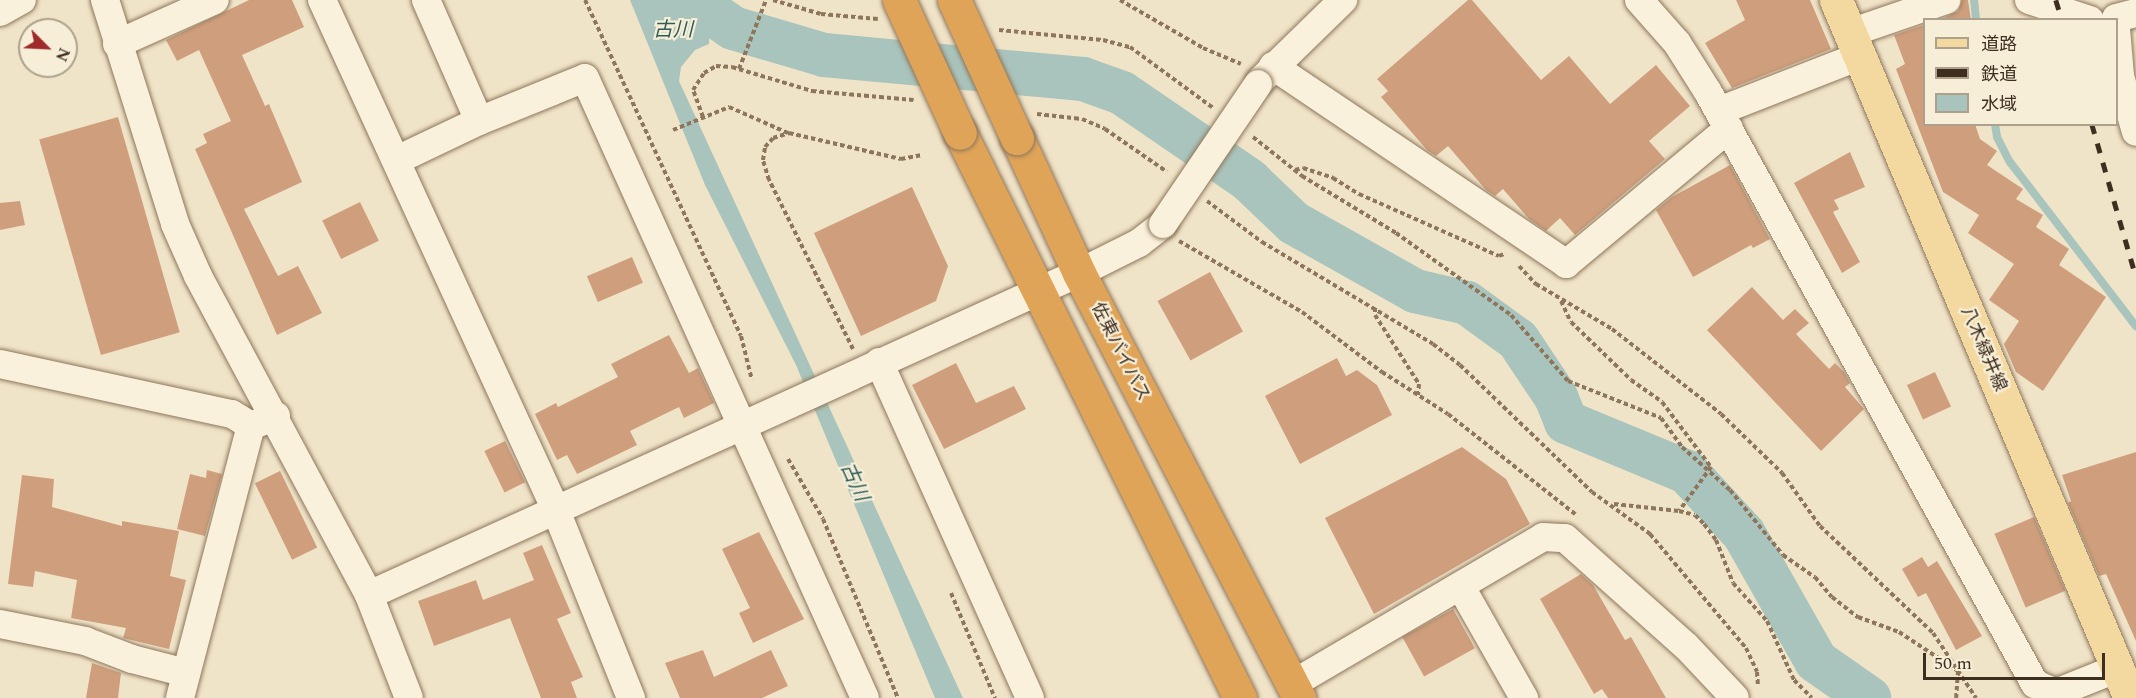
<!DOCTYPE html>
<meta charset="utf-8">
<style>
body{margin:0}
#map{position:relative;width:2136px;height:698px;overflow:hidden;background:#f0e4c8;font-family:Spectral,"Noto Sans JP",serif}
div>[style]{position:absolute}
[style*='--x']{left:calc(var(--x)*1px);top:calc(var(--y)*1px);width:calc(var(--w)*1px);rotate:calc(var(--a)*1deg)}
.water>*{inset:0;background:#a9c4bc}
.stream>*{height:8px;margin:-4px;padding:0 4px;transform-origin:4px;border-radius:4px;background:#a9c4bc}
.river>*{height:44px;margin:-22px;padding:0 22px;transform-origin:22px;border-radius:22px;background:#a9c4bc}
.building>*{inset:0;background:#cf9f7d;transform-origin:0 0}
.path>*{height:4px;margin-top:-2px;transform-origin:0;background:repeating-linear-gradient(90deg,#8d765c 0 4.5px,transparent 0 7.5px)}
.roads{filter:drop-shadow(0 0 2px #8d765c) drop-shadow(0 0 2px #8d765c)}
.minor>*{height:28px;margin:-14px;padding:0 14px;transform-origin:14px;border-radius:14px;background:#faf1dc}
.major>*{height:33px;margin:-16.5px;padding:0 16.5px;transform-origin:16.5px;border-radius:16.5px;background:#f3d9a0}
.highway>*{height:33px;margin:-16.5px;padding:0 16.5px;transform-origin:16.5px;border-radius:16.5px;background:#e0a458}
.rail>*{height:4.5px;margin-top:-2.25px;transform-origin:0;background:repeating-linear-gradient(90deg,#3d2e20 0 10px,transparent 0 20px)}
.bridges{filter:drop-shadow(0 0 2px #8d765c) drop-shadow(0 0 2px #8d765c)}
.minor-bridge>*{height:28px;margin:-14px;padding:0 14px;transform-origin:14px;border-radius:14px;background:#faf1dc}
.highway-bridge>*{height:33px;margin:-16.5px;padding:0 16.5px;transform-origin:16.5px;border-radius:16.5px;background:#e0a458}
span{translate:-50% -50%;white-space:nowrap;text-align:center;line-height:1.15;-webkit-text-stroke:4.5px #f7eed8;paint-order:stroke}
.street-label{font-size:18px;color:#3d2e20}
.water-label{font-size:20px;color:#2f5d5a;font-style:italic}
.legend{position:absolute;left:1923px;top:18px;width:195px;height:108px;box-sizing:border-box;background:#f7eed8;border:2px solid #ada18e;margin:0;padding:8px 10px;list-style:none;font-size:18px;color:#3d2e20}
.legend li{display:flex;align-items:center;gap:12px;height:30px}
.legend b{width:30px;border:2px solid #ada18e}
.north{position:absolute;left:18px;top:18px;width:60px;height:60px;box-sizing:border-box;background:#f7eed8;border:2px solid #ada18e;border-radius:50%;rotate:114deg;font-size:16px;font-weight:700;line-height:24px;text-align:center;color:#3d2e20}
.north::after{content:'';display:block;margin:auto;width:21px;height:27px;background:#9e2a2b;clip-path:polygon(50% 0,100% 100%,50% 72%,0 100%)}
.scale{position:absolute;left:1923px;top:653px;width:182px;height:27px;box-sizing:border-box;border:3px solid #3d2e20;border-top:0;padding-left:8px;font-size:18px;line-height:21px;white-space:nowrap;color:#3d2e20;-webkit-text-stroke:4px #f7eed8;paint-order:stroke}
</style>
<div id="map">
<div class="water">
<i style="clip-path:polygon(630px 0,711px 0,709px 44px,695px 50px,681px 67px,679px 81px,963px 698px,935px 698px,796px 365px,705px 185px)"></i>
</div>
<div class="stream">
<i style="--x:1974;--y:0;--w:20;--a:84"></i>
<i style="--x:1995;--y:124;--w:13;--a:81"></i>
<i style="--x:1997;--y:137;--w:28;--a:63"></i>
<i style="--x:2010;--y:162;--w:207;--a:52.5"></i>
</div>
<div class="river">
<i style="--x:693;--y:0;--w:49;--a:35"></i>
<i style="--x:733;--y:28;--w:95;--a:16.5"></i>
<i style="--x:824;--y:55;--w:260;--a:5.3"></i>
<i style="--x:1083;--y:79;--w:41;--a:19.7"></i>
<i style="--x:1122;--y:93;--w:154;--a:34.4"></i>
<i style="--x:1249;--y:180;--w:62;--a:43.7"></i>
<i style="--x:1294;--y:223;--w:139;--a:29.3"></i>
<i style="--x:1415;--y:291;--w:53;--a:13"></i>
<i style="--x:1467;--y:303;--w:63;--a:36"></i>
<i style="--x:1518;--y:340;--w:69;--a:56.3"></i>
<i style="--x:1556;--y:397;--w:27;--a:68"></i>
<i style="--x:1566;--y:422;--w:131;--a:22.5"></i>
<i style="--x:1687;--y:472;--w:84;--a:47.4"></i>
<i style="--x:1744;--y:534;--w:146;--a:60.4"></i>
<i style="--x:1816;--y:661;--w:65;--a:34.9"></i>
</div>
<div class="building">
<i style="clip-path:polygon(249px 0,292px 0,304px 27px,242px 55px,265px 106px,269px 104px,302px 182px,244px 209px,278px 276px,298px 266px,322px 313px,277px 335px,195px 149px,207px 143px,203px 134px,231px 121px,199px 50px,177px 61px,166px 40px)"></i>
<i style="clip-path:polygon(1468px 0,1472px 0,1541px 80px,1569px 56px,1610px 104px,1656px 65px,1690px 106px,1649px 141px,1665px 159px,1575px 235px,1560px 218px,1546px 231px,1529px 219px,1503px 189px,1495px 196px,1486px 190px,1448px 146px,1436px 156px,1427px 150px,1381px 97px,1388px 91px,1377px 79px)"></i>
<i style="clip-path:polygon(1736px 0,1810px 0,1831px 49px,1732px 88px,1705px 43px,1745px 20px)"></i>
<i style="clip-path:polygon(1962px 0,1968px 0,1971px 20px,1940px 20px,1958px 11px)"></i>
<i style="clip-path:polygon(1924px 25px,1924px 124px,1975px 124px,1980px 139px,1997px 151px,1987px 165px,2023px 189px,2016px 199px,2043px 215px,2036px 227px,2069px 249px,2059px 265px,2106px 297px,2043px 391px,2016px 372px,2004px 344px,2019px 321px,1989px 300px,2014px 264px,1968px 233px,1979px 215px,1943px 192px,1896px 69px,1905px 64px,1894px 35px)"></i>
<i style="left:118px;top:117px;width:224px;height:82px;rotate:74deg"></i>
<i style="clip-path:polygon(1850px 152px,1865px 187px,1834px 200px,1839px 209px,1833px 212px,1860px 262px,1842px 273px,1794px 183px)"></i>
<i style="clip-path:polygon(1730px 165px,1770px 239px,1753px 248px,1751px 245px,1693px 277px,1656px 210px,1672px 197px)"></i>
<i style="clip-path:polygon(912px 187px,948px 266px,936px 301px,861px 336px,814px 233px)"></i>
<i style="clip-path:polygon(20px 201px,25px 225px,0 230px,0 203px)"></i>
<i style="left:360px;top:202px;width:43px;height:42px;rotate:64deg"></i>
<i style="left:632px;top:257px;width:28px;height:49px;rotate:67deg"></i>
<i style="left:1210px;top:272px;width:68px;height:60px;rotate:61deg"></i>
<i style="clip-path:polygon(1752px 287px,1783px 320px,1795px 309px,1809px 323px,1796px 334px,1829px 369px,1835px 363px,1844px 372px,1850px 383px,1845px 387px,1864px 409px,1821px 451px,1707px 330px)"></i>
<i style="clip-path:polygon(669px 335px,689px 373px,698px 368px,714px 403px,684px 418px,679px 407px,630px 431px,637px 445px,577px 474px,567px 455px,557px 460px,535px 414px,556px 403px,558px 407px,618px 377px,611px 364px)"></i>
<i style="clip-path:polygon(1337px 358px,1346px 376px,1357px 370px,1377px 385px,1392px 415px,1300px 464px,1265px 396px)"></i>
<i style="clip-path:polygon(956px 363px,976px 403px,1014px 386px,1026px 409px,944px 449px,912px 385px)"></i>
<i style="left:1935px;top:372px;width:38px;height:31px;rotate:65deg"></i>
<i style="left:505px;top:441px;width:46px;height:23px;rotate:64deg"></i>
<i style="clip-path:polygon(1462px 447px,1506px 479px,1530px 524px,1374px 614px,1325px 518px)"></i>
<i style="clip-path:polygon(2136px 452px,2136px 641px,2106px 574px,2099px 576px,2068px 503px,2071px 501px,2062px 475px)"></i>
<i style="clip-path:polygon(207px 470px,222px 474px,205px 536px,177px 529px,190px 474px,206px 478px)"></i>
<i style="left:280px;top:471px;width:85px;height:28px;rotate:64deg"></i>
<i style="clip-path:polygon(22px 475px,54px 479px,52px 507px,122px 526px,122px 521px,179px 531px,170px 576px,186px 580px,169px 649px,123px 638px,126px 628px,71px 618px,77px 580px,35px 571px,33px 587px,8px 584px)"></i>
<i style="left:2034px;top:517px;width:80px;height:43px;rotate:67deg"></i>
<i style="clip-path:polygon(759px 532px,804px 619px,753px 643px,739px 613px,750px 608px,722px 549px)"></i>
<i style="clip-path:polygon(542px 545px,571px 613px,557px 619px,583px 677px,571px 682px,577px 698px,541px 698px,510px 618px,434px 646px,418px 601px,476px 580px,483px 600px,534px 580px,523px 553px)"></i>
<i style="clip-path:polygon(1922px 557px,1928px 567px,1937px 561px,1982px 636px,1956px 650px,1926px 593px,1918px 597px,1902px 569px)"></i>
<i style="clip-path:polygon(1581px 574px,1593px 585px,1625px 640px,1631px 637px,1666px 698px,1608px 698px,1602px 689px,1594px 694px,1540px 599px)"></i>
<i style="left:1453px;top:609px;width:45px;height:58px;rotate:61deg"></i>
<i style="clip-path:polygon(703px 650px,714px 677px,771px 650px,788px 686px,762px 698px,680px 698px,665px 663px)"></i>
<i style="clip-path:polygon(92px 663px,121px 673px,118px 698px,86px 698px)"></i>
</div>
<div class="path">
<i style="--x:585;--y:0;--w:370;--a:65.1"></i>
<i style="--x:741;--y:336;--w:45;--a:76"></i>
<i style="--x:773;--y:0;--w:50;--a:16.3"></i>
<i style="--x:821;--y:14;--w:57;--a:5"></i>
<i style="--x:1120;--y:0;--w:96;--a:30"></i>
<i style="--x:1203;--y:48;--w:41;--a:22.8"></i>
<i style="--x:999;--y:30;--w:104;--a:5.5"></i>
<i style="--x:1103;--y:40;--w:28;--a:15"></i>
<i style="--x:1130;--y:47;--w:103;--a:36.3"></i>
<i style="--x:739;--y:69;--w:74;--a:-68.6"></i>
<i style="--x:1037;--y:114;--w:45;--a:6.3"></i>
<i style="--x:1082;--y:119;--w:25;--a:23"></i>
<i style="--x:1105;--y:129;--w:75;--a:34.7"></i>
<i style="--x:703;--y:117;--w:29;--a:-110"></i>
<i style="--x:693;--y:90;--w:20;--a:-57"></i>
<i style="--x:704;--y:73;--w:14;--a:-30"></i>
<i style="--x:716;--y:66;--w:16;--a:4"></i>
<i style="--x:732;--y:67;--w:84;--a:16.7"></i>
<i style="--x:812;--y:91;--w:102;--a:5"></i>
<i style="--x:673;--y:130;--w:61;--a:-22.3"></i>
<i style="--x:729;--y:107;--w:64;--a:23.8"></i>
<i style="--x:1253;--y:137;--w:63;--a:38.5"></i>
<i style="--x:1302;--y:176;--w:110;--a:31.2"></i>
<i style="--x:1396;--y:233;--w:141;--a:35.5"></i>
<i style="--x:1511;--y:315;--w:87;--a:49.2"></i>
<i style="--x:1568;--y:381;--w:100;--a:21.7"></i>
<i style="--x:1661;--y:418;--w:36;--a:54"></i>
<i style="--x:1682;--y:447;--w:64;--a:41.9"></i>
<i style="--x:1730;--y:490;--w:84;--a:50.8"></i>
<i style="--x:1783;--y:555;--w:39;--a:35"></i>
<i style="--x:1815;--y:577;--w:26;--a:50"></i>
<i style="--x:1832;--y:597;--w:33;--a:38"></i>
<i style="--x:1858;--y:617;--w:44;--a:20.1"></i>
<i style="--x:1899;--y:632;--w:71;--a:33.5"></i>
<i style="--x:1958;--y:671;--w:27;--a:94"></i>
<i style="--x:1295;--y:170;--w:8;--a:-14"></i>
<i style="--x:1303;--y:168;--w:32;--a:18"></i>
<i style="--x:1333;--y:178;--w:31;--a:32"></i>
<i style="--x:1359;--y:194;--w:153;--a:23.9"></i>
<i style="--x:1499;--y:256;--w:5;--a:-22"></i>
<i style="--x:1207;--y:201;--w:69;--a:36.7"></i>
<i style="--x:1262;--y:242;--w:199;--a:30.8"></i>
<i style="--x:1433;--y:344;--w:34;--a:38"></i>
<i style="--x:1460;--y:365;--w:183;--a:43.9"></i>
<i style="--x:1592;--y:492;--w:72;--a:35.9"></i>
<i style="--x:1650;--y:534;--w:149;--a:49.9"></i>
<i style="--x:1746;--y:648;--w:26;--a:65"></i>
<i style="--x:1757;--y:672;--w:13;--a:86"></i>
<i style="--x:1179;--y:241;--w:142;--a:30"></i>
<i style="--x:1302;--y:312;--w:100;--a:36.9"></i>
<i style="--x:1382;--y:372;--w:78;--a:32.5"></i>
<i style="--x:1448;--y:414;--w:162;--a:38.2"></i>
<i style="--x:1519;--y:266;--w:25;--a:47"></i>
<i style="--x:1536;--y:284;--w:88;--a:30.6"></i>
<i style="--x:1612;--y:329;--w:138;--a:37.9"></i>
<i style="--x:1721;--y:414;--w:85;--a:44"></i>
<i style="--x:1782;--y:473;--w:65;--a:54.4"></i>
<i style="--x:1820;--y:526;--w:156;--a:43.4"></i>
<i style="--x:1933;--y:633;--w:78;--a:56.5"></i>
<i style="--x:1561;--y:301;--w:23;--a:65"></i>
<i style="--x:1571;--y:322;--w:83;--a:44"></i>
<i style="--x:1631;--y:380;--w:38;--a:35"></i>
<i style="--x:1662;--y:402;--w:81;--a:53"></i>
<i style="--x:1711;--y:467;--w:54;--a:126"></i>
<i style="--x:1375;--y:308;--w:7;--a:90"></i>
<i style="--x:1375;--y:315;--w:82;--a:57.5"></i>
<i style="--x:1419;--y:384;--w:11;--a:95"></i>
<i style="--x:853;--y:349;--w:189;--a:-116.4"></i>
<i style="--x:769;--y:180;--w:21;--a:-107"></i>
<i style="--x:763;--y:160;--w:13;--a:-81"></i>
<i style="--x:765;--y:147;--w:12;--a:-48"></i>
<i style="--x:773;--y:138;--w:17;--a:-17"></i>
<i style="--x:789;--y:133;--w:115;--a:13.1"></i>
<i style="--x:901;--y:159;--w:20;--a:-11"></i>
<i style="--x:788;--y:459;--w:69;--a:59.7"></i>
<i style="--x:823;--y:519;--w:194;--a:67.3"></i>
<i style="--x:1614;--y:504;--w:65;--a:6.1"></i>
<i style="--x:1679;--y:511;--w:16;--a:14"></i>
<i style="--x:1695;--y:515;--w:13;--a:45"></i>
<i style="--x:1704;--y:524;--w:20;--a:53"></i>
<i style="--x:1716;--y:540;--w:46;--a:68.4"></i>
<i style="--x:1733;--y:583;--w:51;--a:48.2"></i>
<i style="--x:1767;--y:621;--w:65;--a:65.4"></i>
<i style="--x:1794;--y:680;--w:25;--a:45"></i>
<i style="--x:951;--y:593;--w:114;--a:67.3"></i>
</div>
<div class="roads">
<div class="minor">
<i style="--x:105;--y:0;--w:235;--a:72.6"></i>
<i style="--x:175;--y:224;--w:57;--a:66.1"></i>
<i style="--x:198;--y:276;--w:362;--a:61.8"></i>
<i style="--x:369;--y:595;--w:110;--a:68.8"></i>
<i style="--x:322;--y:0;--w:559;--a:65.36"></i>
<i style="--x:555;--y:508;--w:205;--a:68.2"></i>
<i style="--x:426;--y:0;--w:132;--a:66.3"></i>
<i style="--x:1639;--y:0;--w:57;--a:48.5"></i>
<i style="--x:1677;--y:43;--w:58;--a:57.7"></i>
<i style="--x:1708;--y:92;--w:676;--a:61.09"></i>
<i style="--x:2035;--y:684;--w:23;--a:23"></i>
<i style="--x:2056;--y:693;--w:67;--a:-22"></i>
<i style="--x:2029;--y:0;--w:64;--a:18.2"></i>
<i style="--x:0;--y:12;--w:25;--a:-29"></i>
<i style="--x:2116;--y:18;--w:21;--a:-14"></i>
<i style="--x:2116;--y:29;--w:47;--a:85.1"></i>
<i style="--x:2120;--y:76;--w:58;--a:74.1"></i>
<i style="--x:1850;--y:33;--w:102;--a:-19"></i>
<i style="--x:117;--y:44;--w:107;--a:-24.2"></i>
<i style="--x:1273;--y:66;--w:354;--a:34"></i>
<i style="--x:1566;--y:264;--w:212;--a:-39.8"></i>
<i style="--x:1261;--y:80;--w:115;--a:-44.3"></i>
<i style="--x:1719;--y:111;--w:151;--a:-21.3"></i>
<i style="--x:397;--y:160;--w:91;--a:-25.4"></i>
<i style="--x:479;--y:121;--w:114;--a:-22.1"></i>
<i style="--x:585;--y:78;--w:680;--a:65.7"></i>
<i style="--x:879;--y:362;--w:368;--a:65.8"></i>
<i style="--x:0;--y:364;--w:237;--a:12.2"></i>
<i style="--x:232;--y:414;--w:22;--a:32"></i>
<i style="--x:251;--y:426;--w:27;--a:-22"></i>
<i style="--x:1461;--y:587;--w:128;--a:60.4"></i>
<i style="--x:369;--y:595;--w:780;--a:-24.4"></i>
<i style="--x:1079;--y:273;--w:67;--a:-26.6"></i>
<i style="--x:1139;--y:243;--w:31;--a:-38"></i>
<i style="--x:0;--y:624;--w:87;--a:11.3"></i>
<i style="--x:85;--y:641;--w:50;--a:21"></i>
<i style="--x:132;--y:659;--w:56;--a:14.5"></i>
<i style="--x:1291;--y:685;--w:292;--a:-30.4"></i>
<i style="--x:1543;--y:537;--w:22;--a:3"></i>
<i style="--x:1565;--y:538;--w:162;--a:41.8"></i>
<i style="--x:1686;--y:646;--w:71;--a:46.7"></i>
<i style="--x:180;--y:698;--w:281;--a:-75.4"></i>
</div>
<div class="major">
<i style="--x:1836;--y:0;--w:757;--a:67.16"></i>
</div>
<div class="highway">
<i style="--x:960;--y:133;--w:631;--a:63.64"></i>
<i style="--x:1017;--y:138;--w:149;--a:65.3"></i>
<i style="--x:1079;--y:273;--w:479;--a:62.6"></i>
</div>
</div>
<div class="rail">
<i style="--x:2056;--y:0;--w:21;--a:73"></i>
<i style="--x:2092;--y:124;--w:158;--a:73.9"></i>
</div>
<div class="bridges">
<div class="minor-bridge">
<i style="--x:1163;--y:224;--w:169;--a:-55.8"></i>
</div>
<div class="highway-bridge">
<i style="--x:899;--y:0;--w:146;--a:65.4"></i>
<i style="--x:954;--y:0;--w:152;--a:65.5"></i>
</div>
</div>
<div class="street-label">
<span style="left:1983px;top:349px;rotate:67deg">八木緑井線</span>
<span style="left:1120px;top:352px;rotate:63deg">佐東バイパス</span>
</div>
<div class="water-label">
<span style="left:673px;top:30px">古川</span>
<span style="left:854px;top:482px;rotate:66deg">古川</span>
</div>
<ul class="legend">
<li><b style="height:8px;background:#f3d9a0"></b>道路</li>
<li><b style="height:8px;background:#3d2e20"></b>鉄道</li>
<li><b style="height:16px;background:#a9c4bc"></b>水域</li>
</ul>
<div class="north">N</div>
<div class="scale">50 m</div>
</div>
